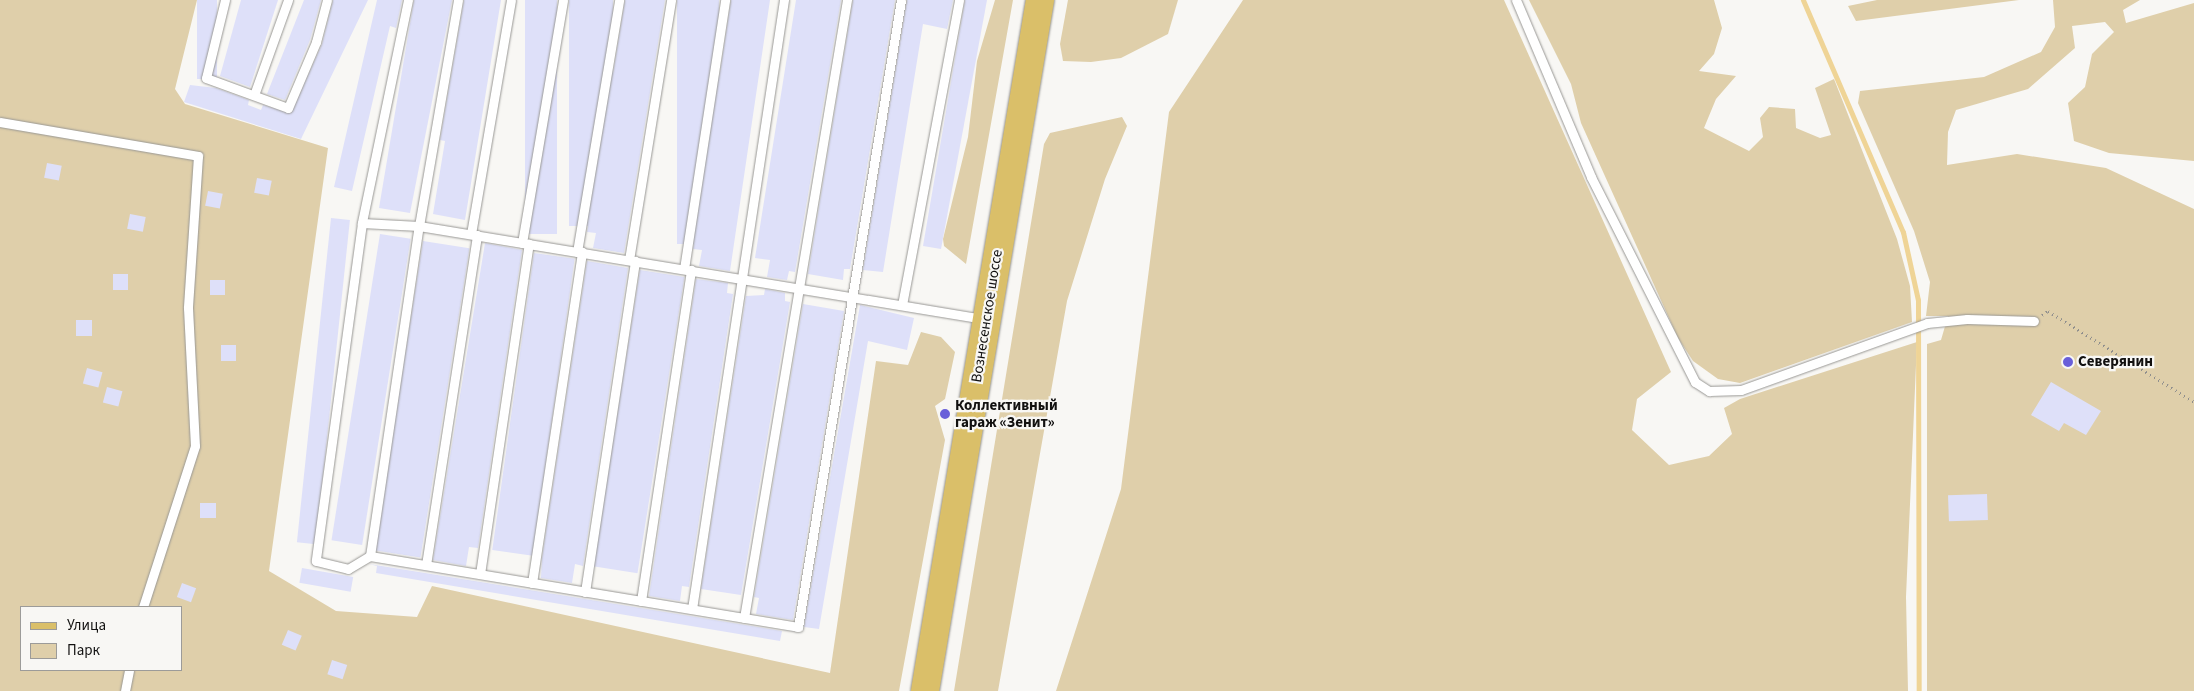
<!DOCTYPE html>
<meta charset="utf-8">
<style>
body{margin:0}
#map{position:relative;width:2194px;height:691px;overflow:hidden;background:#f8f7f4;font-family:"Source Sans 3",sans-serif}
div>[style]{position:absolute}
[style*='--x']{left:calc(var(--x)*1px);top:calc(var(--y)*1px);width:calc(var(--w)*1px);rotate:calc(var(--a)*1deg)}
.green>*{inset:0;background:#dfcfaa}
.stream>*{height:5px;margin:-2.5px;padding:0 2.5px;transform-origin:2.5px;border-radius:2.5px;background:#efd496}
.building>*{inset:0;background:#dee0f9;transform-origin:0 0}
.path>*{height:3px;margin-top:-1.5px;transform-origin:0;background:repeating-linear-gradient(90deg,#908f8d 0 1px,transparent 0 5px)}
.roads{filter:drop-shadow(0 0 1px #989794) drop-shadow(0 0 1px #989794)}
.lane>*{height:9px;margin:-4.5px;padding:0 4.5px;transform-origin:4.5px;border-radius:4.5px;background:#fff}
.primary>*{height:28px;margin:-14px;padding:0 14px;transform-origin:14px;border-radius:14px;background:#dabf69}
.dots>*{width:14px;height:14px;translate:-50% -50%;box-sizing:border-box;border:2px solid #f8f7f4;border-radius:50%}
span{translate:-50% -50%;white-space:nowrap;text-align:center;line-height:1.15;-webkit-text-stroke:4.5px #f8f7f4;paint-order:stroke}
.street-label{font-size:15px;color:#121110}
.poi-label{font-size:15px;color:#121110;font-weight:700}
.left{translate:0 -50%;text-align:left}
.legend{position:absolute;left:20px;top:606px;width:162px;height:65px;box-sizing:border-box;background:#f8f7f4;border:1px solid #9c9b99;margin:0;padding:6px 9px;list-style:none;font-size:15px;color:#121110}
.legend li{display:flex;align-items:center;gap:10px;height:25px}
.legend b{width:25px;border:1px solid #9c9b99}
</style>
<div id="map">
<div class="green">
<i style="clip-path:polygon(evenodd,0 0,197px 0,175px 89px,185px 104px,328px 148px,269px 571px,336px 611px,417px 617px,432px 586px,830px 673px,876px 361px,908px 365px,921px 332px,941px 337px,955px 352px,945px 399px,935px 406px,945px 440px,899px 691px,0 691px,0 0,21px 607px,181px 607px,181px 670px,21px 670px,21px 607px)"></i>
<i style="clip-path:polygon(995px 0,1013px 0,966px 264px,944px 246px,943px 239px,968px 137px,977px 61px)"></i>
<i style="clip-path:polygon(1068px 0,1178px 0,1168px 34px,1121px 58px,1091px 62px,1063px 61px,1060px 44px)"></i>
<i style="clip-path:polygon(1243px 0,1504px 0,1671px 372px,1637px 399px,1632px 430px,1669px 465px,1709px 456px,1732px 434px,1724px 408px,1740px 399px,1917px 342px,1906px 597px,1908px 691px,1056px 691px,1121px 489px,1169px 112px)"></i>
<i style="clip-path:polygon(1529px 0,1714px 0,1722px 28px,1714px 54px,1699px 71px,1736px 76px,1716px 99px,1704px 128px,1749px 151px,1763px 137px,1760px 118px,1769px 107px,1795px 109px,1796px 128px,1820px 138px,1831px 135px,1815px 88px,1834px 79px,1897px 239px,1910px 286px,1912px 322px,1740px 383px,1718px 379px,1693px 361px,1678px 338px,1581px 123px,1571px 84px)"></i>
<i style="clip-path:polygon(1877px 0,2019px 0,1856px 21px,1848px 6px)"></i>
<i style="clip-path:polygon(2053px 0,2140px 0,2123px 10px,2126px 23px,2194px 3px,2194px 161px,2109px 153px,2074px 141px,2068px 103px,2085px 87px,2092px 54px,2114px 32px,2105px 22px,2072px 26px,2075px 48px,2028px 89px,1956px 110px,1948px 132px,1947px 165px,2017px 154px,2106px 168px,2194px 209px,2194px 691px,1927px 691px,1927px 344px,1941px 340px,1948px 316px,1926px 316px,1930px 282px,1914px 231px,1858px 103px,1860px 91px,1984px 77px,2041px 52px,2055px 27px)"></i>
<i style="clip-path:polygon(1122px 117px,1127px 126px,1105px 179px,1067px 301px,998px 691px,954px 691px,1044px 144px,1050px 133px)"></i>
</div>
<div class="stream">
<i style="--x:1803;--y:0;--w:253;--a:66.7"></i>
<i style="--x:1903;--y:232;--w:70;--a:77.6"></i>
<i style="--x:1918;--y:300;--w:391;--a:89.9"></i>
</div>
<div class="building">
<i style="left:197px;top:0;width:20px;height:79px"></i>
<i style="clip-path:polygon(241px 0,278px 0,250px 87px,220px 76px)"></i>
<i style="clip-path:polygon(304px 0,321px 0,310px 40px,285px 100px,267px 94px)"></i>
<i style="clip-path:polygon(333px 0,368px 0,301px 139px,184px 102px,190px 85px,216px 88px,249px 100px,248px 105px,261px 110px,263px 105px,291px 113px,322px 44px)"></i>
<i style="clip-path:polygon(377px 0,402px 0,396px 28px,390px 26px,352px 191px,334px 187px)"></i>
<i style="clip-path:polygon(414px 0,452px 0,410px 213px,379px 208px)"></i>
<i style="clip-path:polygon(464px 0,501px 0,465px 220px,433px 214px,445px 141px,440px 140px)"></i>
<i style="left:525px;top:0;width:32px;height:234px"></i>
<i style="left:569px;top:0;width:44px;height:226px"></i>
<i style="clip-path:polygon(625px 0,665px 0,624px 253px,593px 248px,596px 233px,587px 232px)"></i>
<i style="left:677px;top:0;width:42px;height:244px"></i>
<i style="clip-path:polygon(731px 0,770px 0,730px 271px,699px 266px,702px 250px,693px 249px)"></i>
<i style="clip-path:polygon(796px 0,841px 0,795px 272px,789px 271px,787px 280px,767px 277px,770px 260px,755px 258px)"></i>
<i style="clip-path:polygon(853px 0,895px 0,850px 269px,844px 269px,843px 280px,808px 274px)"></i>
<i style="clip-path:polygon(907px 0,953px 0,947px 29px,923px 24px,883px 272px,863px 270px)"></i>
<i style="clip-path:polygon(965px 0,987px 0,941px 249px,923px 246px)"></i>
<i style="left:47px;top:163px;width:15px;height:15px;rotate:11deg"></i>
<i style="left:257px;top:178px;width:15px;height:15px;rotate:11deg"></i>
<i style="left:208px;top:191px;width:15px;height:15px;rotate:11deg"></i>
<i style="left:130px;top:214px;width:16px;height:15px;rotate:11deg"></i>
<i style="left:331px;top:218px;width:19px;height:326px;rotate:6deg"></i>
<i style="left:380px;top:234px;width:31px;height:310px;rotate:9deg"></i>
<i style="left:423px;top:241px;width:47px;height:313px;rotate:9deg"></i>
<i style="clip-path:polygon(485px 243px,522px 250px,478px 548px,469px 547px,466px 566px,433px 560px)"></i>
<i style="left:534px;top:253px;width:41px;height:300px;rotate:8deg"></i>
<i style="clip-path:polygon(587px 261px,628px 268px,583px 566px,575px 564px,572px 583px,541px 578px,542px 558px)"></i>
<i style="left:640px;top:270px;width:45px;height:300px;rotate:9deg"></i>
<i style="left:113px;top:274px;width:15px;height:16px"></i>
<i style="clip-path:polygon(696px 279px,728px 283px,727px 293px,733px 294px,689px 587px,682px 586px,680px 601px,649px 596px)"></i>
<i style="left:210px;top:280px;width:15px;height:15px"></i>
<i style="clip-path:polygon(765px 289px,785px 293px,785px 301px,790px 302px,741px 595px,701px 589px,746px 296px,764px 295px)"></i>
<i style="clip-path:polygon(803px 304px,844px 311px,793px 620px,756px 614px,759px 598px,754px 597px)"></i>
<i style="clip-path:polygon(860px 305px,914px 318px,907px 350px,868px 341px,819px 629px,804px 627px)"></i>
<i style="left:76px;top:320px;width:16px;height:16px"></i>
<i style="left:221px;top:345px;width:15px;height:16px"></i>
<i style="left:87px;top:368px;width:16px;height:16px;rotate:15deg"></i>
<i style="clip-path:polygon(2051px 382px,2101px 411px,2086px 435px,2064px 423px,2059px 431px,2031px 415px)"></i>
<i style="left:107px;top:387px;width:16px;height:16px;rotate:15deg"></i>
<i style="left:1987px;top:494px;width:26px;height:39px;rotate:88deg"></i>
<i style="left:200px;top:503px;width:16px;height:15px"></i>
<i style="clip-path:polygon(369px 564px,782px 631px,780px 641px,376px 573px,377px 566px)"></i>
<i style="left:302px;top:568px;width:52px;height:15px;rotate:10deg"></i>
<i style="left:182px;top:583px;width:15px;height:15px;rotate:20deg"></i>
<i style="left:288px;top:630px;width:15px;height:16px;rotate:23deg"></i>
<i style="left:332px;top:660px;width:16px;height:15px;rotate:18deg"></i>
</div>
<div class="path">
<i style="--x:2042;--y:315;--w:7;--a:-34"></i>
<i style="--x:2048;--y:311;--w:172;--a:31.9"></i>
</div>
<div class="roads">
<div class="lane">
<i style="--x:225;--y:0;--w:80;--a:103.7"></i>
<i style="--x:206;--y:78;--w:87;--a:20.1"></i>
<i style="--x:288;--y:108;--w:72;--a:-67"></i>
<i style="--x:316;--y:42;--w:43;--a:-75.3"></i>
<i style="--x:408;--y:0;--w:228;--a:101.7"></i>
<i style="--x:362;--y:223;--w:341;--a:97.8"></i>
<i style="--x:316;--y:561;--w:33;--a:14"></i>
<i style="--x:348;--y:569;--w:26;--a:-31"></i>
<i style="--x:370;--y:556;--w:434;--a:9.4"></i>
<i style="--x:798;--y:627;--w:635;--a:-80.67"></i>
<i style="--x:1516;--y:0;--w:192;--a:67"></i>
<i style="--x:1591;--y:177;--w:230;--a:63.1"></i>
<i style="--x:1695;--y:382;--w:17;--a:33"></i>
<i style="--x:1709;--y:391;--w:32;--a:-2"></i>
<i style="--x:1741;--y:390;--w:198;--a:-19.8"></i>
<i style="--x:1927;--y:323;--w:40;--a:-5.7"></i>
<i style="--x:1967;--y:319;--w:67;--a:1.7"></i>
<i style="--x:254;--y:95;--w:101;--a:-70.3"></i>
<i style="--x:0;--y:122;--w:201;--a:9.7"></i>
<i style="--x:198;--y:156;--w:152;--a:93.8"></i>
<i style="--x:188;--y:308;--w:138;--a:87.1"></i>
<i style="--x:195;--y:446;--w:169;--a:107.9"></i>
<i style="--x:362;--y:223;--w:57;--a:3"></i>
<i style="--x:419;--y:226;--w:573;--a:9.35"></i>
<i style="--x:471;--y:234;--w:237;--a:-80.3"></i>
<i style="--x:522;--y:243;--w:246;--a:-80.4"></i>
<i style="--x:577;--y:252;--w:255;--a:-80.5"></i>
<i style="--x:629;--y:260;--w:263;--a:-80.8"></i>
<i style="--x:684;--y:269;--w:272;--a:-81.3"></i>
<i style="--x:902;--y:305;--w:310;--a:-79.4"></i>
<i style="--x:370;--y:556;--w:334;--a:-81.6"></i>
<i style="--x:419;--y:226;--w:229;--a:-80.2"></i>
<i style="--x:426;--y:565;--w:334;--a:-81.2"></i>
<i style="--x:480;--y:574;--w:334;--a:-81.6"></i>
<i style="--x:532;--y:583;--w:335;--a:-81.4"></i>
<i style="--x:585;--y:592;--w:335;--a:-81.4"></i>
<i style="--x:641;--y:601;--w:335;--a:-81.4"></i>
<i style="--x:692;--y:609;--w:616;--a:-81.41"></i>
<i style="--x:744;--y:618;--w:627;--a:-80.54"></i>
<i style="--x:125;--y:691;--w:21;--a:-79"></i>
</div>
<div class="primary">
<i style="--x:925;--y:691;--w:701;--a:-80.55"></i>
</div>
</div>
<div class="dots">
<i style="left:2068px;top:362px;background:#695fd9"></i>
<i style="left:945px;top:414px;background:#695fd9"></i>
</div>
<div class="street-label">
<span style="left:987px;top:316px;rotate:-81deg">Вознесенское шоссе</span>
</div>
<div class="poi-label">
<span class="left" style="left:2078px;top:362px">Северянин</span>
<span class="left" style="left:955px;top:414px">Коллективный<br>гараж «Зенит»</span>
</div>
<ul class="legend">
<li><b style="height:6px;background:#dabf69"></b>Улица</li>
<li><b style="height:14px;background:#dfcfaa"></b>Парк</li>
</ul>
</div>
